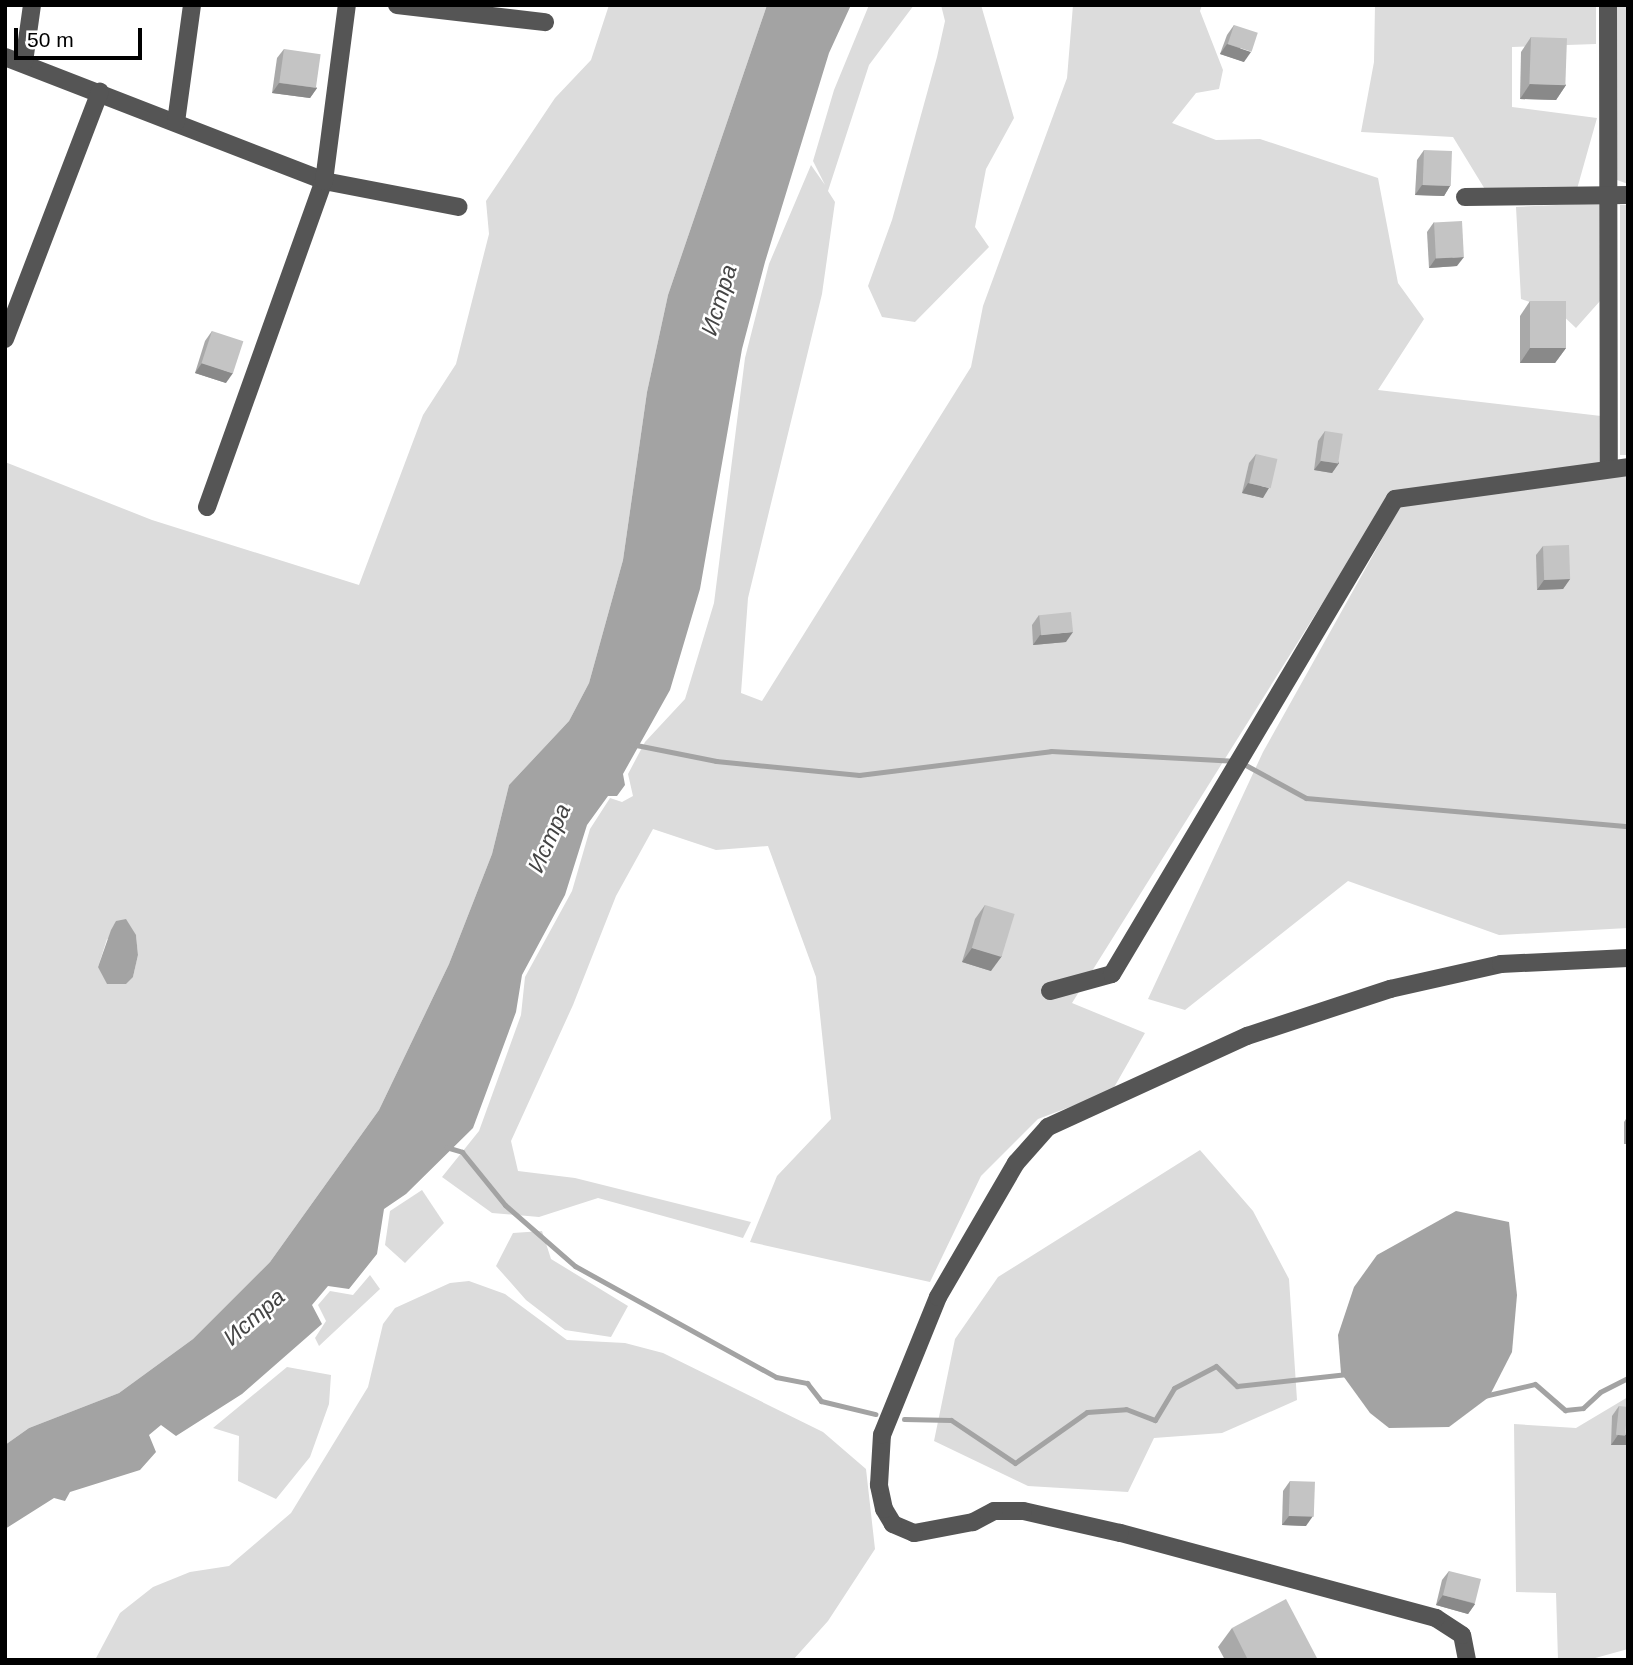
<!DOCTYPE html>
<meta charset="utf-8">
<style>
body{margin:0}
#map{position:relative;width:1633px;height:1665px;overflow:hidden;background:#fff;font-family:Helvetica,sans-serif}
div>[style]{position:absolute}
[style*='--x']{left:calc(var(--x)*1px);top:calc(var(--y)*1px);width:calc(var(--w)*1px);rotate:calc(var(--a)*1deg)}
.green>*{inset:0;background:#dcdcdc;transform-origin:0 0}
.water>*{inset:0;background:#a3a3a3}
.stream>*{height:5px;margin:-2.5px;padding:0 2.5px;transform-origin:2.5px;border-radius:2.5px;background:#a3a3a3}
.minor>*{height:18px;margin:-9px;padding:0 9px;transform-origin:9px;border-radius:9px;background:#555}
.wall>*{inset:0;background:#a9a9a9}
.shaded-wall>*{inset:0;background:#898989}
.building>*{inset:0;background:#c4c4c4;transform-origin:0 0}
span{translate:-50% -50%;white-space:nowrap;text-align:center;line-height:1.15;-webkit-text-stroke:5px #fff;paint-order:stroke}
.water-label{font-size:23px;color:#444;font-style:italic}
.frame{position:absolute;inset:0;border:7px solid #000;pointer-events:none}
.scale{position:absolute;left:14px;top:28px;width:128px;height:32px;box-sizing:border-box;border:4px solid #000;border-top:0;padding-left:9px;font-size:21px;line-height:24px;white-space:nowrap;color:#000;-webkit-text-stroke:5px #fff;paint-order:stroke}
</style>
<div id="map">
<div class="green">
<i style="clip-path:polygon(evenodd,609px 5px,767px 5px,668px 295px,647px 392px,623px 560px,589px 683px,569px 721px,509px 785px,492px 854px,449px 964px,379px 1110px,270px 1262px,193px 1339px,119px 1393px,29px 1428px,5px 1445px,5px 462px,152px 520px,359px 585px,423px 415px,456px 364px,489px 234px,486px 201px,555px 98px,591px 60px,609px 5px,136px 935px,138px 955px,133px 977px,98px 967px,107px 939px,136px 935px)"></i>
<i style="clip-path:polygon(869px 5px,914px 5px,869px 65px,828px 191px,835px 202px,822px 294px,748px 598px,741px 693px,762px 701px,971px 367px,983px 306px,1067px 78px,1073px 5px,1202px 5px,1200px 11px,1223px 70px,1219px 89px,1196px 93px,1172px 123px,1216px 140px,1260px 139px,1378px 178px,1398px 283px,1424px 319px,1378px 390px,1601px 416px,1602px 464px,1392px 492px,1072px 1003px,1145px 1033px,1112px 1091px,1038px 1119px,981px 1176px,930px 1282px,750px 1242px,777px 1176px,831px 1119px,816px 977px,768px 846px,716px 850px,653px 829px,616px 896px,573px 1005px,511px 1141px,518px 1171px,575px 1178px,751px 1222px,743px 1238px,598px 1198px,539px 1217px,492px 1213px,442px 1177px,479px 1131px,521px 1015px,525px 977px,572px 891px,590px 829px,610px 798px,622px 802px,633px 796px,628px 774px,645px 742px,685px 699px,714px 603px,745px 358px,769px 264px,811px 165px,825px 185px,813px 161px,834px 90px)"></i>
<i style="clip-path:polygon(941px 5px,981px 5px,1014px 118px,986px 169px,975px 227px,989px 247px,915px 322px,882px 317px,868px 286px,892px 220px,937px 57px,945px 21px)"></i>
<i style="clip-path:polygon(1375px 5px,1596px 5px,1596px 44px,1512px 47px,1512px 107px,1597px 118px,1577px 189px,1486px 191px,1453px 137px,1361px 132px,1374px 62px)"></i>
<i style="clip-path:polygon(1615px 5px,1628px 5px,1628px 184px,1617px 180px)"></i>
<i style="clip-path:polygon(1600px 203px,1600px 301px,1576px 328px,1559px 312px,1521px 299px,1516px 207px)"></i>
<i style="left:1620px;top:205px;width:8px;height:250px"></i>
<i style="clip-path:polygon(1628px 475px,1628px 928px,1499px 935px,1348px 881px,1185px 1010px,1148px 999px,1263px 752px,1401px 505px)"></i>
<i style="clip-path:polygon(1200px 1150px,1253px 1211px,1289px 1279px,1297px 1400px,1222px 1433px,1154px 1438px,1128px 1492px,1028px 1486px,934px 1441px,955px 1339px,998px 1277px)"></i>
<i style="clip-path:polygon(422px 1190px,444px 1223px,405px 1263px,385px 1245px,390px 1211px)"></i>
<i style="clip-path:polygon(542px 1231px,551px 1259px,628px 1306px,611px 1337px,565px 1330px,526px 1300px,496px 1266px,513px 1233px)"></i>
<i style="clip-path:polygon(370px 1275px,380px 1289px,319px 1346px,315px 1338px,326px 1321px,318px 1305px,330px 1291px,353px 1295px)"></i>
<i style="clip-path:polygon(469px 1281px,505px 1294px,567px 1340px,625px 1343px,663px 1353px,823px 1432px,866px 1469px,875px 1549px,828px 1621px,793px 1660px,95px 1660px,120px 1613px,153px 1587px,190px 1572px,229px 1566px,291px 1513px,368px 1387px,383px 1324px,395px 1308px,450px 1283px)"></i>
<i style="clip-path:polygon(287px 1367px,331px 1375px,329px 1404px,310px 1457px,276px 1499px,238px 1481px,239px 1436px,213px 1428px)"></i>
<i style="clip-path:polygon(1628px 1397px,1628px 1649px,1588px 1660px,1558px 1660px,1556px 1593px,1516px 1592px,1514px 1424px,1576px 1428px)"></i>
</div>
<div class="water">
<i style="clip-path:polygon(767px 5px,851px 5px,829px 53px,765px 262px,742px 349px,700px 589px,670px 690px,623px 774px,625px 785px,617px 796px,608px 796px,587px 825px,565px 895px,522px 975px,516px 1012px,473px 1128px,406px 1194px,384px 1209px,377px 1254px,349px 1289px,328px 1286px,312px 1305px,322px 1324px,242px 1394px,176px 1436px,161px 1425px,149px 1435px,156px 1452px,140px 1470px,70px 1492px,65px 1501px,54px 1498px,5px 1529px,5px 1445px,29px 1428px,119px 1393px,193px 1339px,270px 1262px,379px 1110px,449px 964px,492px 854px,509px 785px,569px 721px,589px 683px,623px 560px,647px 392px,668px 295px)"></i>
<i style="clip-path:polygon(126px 919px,136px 935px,138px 955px,133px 977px,126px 984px,107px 984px,98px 967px,111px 930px,116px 921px)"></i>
<i style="clip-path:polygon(1456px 1211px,1509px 1222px,1517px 1295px,1512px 1352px,1489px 1397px,1449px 1427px,1389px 1428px,1370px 1413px,1341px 1373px,1338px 1335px,1354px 1287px,1377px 1255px)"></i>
</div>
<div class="stream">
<i style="--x:631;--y:744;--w:87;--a:11.3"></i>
<i style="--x:716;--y:761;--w:144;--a:5.6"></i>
<i style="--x:859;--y:775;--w:193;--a:-7.1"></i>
<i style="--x:1051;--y:751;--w:182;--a:3.1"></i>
<i style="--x:1242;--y:763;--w:73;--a:28.7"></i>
<i style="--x:1306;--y:798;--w:323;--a:5"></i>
<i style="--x:446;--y:1147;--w:17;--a:17"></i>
<i style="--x:462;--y:1152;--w:68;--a:50.9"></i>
<i style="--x:505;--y:1205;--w:93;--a:41.1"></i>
<i style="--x:575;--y:1266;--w:230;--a:28.9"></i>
<i style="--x:776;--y:1377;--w:32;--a:11"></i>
<i style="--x:807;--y:1383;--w:23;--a:52"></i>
<i style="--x:821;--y:1401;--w:56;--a:13.5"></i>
<i style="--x:1484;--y:1396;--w:52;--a:-13.2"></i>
<i style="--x:1535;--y:1384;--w:40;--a:41"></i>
<i style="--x:1565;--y:1410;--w:18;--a:-6"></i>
<i style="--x:1583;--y:1408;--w:23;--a:-43"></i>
<i style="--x:1600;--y:1392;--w:31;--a:-27"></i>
<i style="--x:904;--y:1419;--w:47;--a:1.2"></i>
<i style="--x:951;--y:1420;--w:77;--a:33.9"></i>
<i style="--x:1015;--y:1463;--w:88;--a:-35.3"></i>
<i style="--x:1087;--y:1412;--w:39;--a:-4"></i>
<i style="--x:1126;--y:1409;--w:31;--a:21"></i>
<i style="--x:1155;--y:1420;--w:37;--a:-59"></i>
<i style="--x:1174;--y:1388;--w:47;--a:-27.6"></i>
<i style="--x:1216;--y:1366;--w:29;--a:44"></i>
<i style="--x:1237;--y:1386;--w:111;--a:-6.2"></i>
</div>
<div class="minor">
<i style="--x:397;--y:5;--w:149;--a:6.6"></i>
<i style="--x:1608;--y:5;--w:464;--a:89.9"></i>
<i style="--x:5;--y:57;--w:342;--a:21.2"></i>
<i style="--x:324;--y:181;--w:137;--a:10.9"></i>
<i style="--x:24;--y:62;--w:58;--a:-82"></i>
<i style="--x:176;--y:122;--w:118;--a:-82.2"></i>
<i style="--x:1465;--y:197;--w:163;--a:-0.7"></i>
<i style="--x:5;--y:339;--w:265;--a:-69"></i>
<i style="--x:207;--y:507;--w:346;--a:-70.3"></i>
<i style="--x:324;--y:181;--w:177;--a:-82.6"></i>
<i style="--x:1050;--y:991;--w:64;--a:-15.3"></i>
<i style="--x:1112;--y:974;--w:553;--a:-59.21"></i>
<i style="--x:1395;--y:499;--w:235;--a:-7.8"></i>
<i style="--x:1467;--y:1660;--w:25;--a:-101"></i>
<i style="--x:1462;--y:1635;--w:31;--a:-147"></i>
<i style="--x:1436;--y:1618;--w:327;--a:-164.9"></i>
<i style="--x:1120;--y:1533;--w:99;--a:-167.2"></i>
<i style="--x:1023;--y:1511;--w:29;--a:180"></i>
<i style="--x:994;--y:1511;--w:24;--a:152"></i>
<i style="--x:973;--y:1522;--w:60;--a:169.4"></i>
<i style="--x:914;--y:1533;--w:23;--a:-157"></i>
<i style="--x:893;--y:1524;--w:17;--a:-121"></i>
<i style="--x:884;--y:1509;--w:25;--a:-102"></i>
<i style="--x:879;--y:1485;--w:50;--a:-86.6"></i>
<i style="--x:882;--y:1435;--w:149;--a:-67.9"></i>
<i style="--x:938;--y:1297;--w:155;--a:-59.8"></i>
<i style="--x:1016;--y:1163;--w:48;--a:-48.4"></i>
<i style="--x:1048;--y:1127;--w:219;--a:-24.6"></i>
<i style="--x:1247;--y:1036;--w:151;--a:-18.2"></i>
<i style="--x:1390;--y:989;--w:114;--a:-12.7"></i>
<i style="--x:1501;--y:964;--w:127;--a:-2.7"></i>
</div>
<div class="wall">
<i style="clip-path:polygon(1234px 25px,1244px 62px,1220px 54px,1227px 35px)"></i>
<i style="clip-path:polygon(1531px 37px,1566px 85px,1556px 100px,1520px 99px,1521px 52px)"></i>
<i style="clip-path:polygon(284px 49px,317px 88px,310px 98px,272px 93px,277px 58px)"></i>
<i style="clip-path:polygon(1424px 150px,1450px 186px,1444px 196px,1415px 195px,1417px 160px)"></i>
<i style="clip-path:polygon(1434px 222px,1457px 266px,1429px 268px,1427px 232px)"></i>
<i style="clip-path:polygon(1530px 301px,1566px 348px,1555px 363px,1520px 363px,1520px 316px)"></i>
<i style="clip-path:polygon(212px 331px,226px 383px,195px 373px,205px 341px)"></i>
<i style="clip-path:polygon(1325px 431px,1339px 463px,1332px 473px,1314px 470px,1318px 441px)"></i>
<i style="clip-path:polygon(1256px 454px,1263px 498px,1242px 493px,1249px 463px)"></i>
<i style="clip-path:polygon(1543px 546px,1570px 579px,1563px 589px,1537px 590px,1536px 555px)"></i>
<i style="clip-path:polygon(1039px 615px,1066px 642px,1033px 645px,1032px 625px)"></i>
<i style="clip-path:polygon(985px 905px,991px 971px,962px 962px,975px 919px)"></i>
<i style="clip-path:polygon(1628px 1116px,1628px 1144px,1624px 1144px,1624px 1122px)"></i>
<i style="clip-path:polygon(1619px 1406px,1628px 1445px,1611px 1445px,1612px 1416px)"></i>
<i style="clip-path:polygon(1290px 1481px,1306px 1526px,1282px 1525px,1283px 1491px)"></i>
<i style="clip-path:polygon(1449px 1571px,1475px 1604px,1468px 1614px,1436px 1605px,1442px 1580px)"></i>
<i style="clip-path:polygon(1232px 1628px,1318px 1660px,1225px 1660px,1218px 1647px)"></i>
</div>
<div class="shaded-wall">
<i style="clip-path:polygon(1227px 44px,1251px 52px,1244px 62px,1220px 54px)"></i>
<i style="clip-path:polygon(279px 83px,317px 88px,310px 98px,272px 93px)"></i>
<i style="clip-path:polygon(1530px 84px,1566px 85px,1556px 100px,1520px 99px)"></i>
<i style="clip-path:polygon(1422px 185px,1450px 186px,1444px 196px,1415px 195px)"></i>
<i style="clip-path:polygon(1464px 257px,1457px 266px,1429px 268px,1436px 258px)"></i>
<i style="clip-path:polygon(1530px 348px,1566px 348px,1555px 363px,1520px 363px)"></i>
<i style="clip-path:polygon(202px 363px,233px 373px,226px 383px,195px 373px)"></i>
<i style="clip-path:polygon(1321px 461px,1339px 463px,1332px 473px,1314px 470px)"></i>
<i style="clip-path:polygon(1248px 483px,1269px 488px,1263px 498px,1242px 493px)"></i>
<i style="clip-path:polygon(1570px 579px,1563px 589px,1537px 590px,1544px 580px)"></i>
<i style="clip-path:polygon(1073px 632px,1066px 642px,1033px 645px,1040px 635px)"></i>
<i style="clip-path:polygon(972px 948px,1002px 956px,991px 971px,962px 962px)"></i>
<i style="clip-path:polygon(1618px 1435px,1628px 1435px,1628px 1445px,1611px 1445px)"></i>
<i style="clip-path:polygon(1289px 1516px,1313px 1516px,1306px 1526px,1282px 1525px)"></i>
<i style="clip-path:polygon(1443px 1595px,1475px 1604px,1468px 1614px,1436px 1605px)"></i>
</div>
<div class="building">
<i style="left:1234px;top:25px;width:25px;height:20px;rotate:18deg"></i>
<i style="left:1531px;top:37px;width:36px;height:47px;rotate:2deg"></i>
<i style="left:284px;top:49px;width:37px;height:34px;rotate:8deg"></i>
<i style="left:1424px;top:150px;width:28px;height:35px;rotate:2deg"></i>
<i style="left:1462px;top:221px;width:36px;height:28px;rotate:87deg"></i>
<i style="left:1530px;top:301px;width:36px;height:47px"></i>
<i style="left:212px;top:331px;width:33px;height:34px;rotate:18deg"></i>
<i style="left:1325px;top:431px;width:18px;height:30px;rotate:9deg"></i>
<i style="left:1256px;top:454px;width:22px;height:30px;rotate:13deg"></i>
<i style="left:1569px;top:545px;width:34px;height:26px;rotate:88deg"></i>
<i style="left:1071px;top:612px;width:20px;height:32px;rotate:84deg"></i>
<i style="left:985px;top:905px;width:31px;height:45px;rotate:17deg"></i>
<i style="left:1619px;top:1406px;width:9px;height:29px;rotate:6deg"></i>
<i style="left:1290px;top:1481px;width:25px;height:35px;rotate:2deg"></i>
<i style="left:1449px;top:1571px;width:33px;height:25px;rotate:14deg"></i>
<i style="clip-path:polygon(1286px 1599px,1318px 1660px,1248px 1660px,1232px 1628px)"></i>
</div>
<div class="water-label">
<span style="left:719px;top:300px;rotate:-73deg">Истра</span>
<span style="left:549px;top:838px;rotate:-66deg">Истра</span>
<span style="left:254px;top:1317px;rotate:-41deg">Истра</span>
</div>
<div class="frame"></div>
<div class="scale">50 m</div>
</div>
